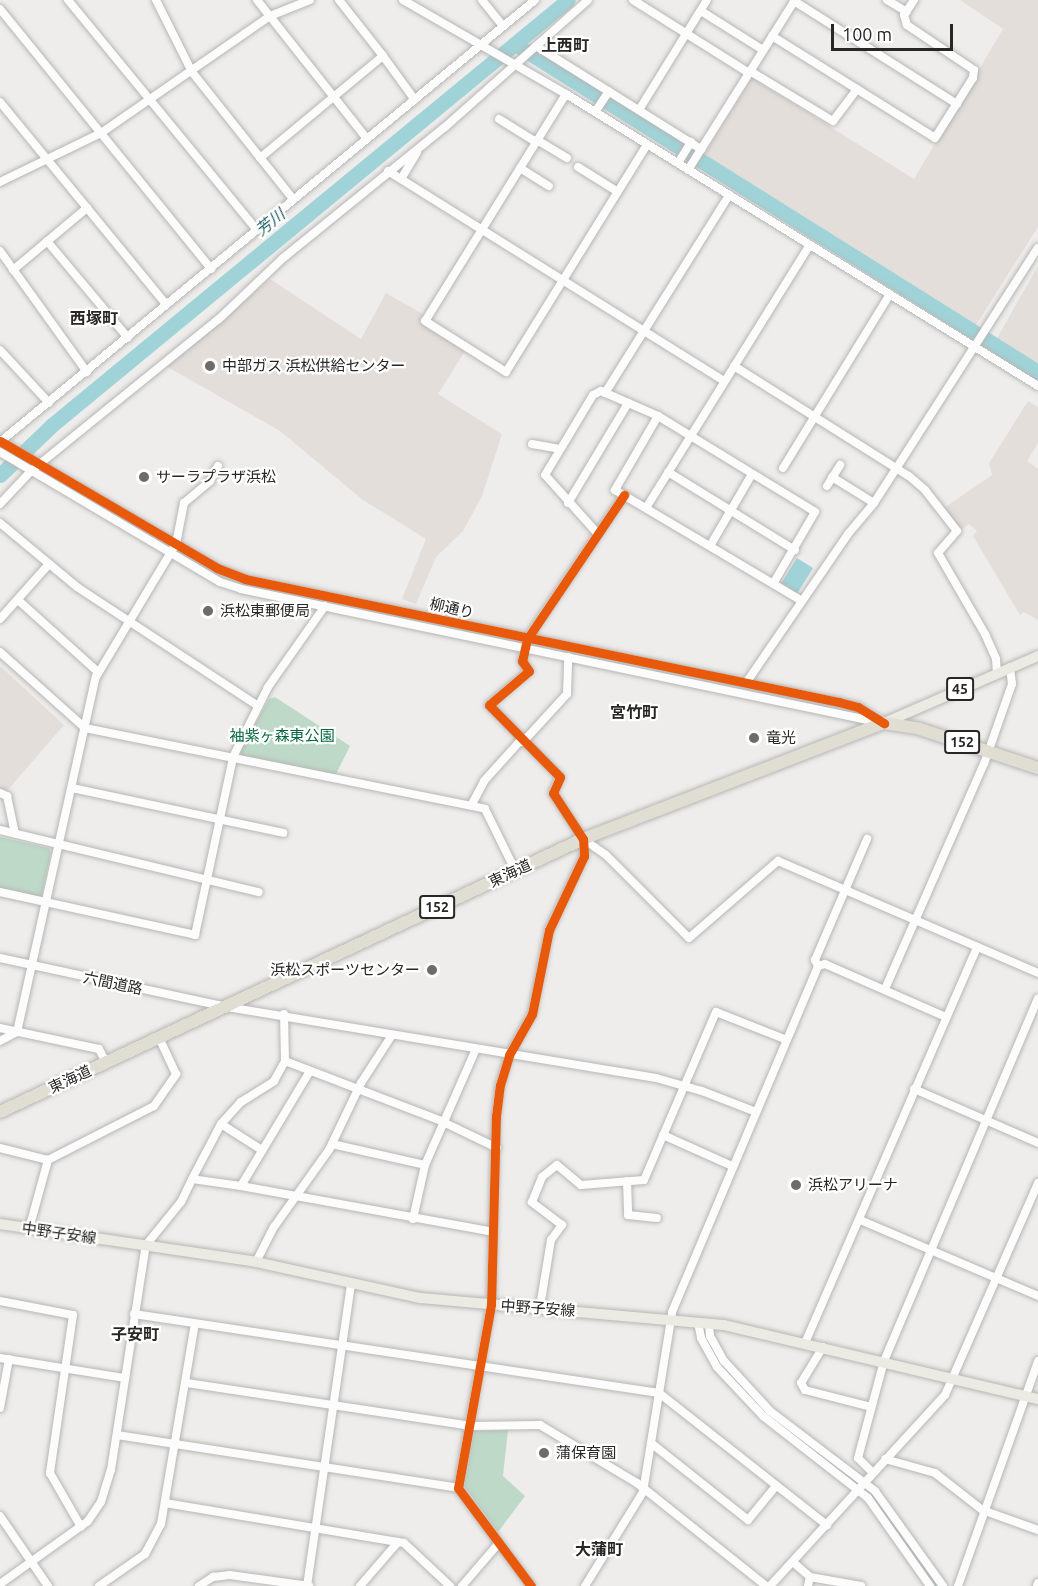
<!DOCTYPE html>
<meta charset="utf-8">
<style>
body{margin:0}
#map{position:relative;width:1038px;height:1586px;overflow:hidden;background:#eeedeb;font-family:Ubuntu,"Noto Sans JP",sans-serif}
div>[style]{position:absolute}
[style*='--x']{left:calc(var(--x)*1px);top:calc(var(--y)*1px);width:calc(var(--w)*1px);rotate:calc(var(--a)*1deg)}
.built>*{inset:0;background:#e3deda}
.green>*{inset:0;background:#bed9c8}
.water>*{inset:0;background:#a0d3d7;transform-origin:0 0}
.stream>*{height:2px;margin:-1px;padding:0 1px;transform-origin:1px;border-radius:1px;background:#a0d3d7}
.river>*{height:15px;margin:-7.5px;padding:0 7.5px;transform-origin:7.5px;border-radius:7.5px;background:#a0d3d7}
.roads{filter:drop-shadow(0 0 2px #b6b6b5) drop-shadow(0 0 2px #b6b6b5)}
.minor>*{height:8px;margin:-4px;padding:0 4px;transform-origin:4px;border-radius:4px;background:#fcfcfc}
.major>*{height:10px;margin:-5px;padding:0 5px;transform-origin:5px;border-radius:5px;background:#ebeae3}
.highway>*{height:12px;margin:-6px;padding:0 6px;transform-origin:6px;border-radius:6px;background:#e0ded3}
.cycleway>*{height:9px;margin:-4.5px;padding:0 4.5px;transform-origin:4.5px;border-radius:4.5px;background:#e8590c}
.dots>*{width:16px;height:16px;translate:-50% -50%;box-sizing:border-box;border:3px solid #fff;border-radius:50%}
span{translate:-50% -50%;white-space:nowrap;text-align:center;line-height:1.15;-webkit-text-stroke:4.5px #fff;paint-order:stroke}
.shield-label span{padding:2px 4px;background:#fff;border:2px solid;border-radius:4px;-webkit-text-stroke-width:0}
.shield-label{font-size:14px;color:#282726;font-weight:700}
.poi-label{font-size:15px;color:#282726}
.left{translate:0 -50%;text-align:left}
.right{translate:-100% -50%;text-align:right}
.street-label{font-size:15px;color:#282726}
.park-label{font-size:15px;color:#05663e}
.neighbourhood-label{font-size:16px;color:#282726;font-weight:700}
.water-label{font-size:16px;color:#1e5c61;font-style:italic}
.scale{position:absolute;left:831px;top:24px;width:122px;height:27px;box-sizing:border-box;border:3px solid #282726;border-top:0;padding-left:8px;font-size:18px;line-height:21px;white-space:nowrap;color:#282726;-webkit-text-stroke:4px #fff;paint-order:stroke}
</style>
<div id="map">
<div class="built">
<i style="clip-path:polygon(960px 0,1038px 0,1038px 227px,976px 325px,704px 155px,752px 78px,914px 179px,1003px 29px)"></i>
<i style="clip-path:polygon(1038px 266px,1038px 363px,997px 338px)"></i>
<i style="clip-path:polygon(270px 279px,361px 339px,386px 293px,423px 314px,419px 322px,465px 351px,438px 394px,502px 434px,482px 496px,463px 531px,436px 557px,416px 604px,402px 599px,426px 539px,363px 500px,280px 431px,166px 366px)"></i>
<i style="clip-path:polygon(1028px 401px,1038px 407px,1038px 443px,1027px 461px,1038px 469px,1038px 620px,1024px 612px,1020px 615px,973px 536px,977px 531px,969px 524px,961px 530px,944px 508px,992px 475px,989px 463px)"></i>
<i style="clip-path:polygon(0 666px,64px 725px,6px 792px,0 789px)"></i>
</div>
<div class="green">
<i style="clip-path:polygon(275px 697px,350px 746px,335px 776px,242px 756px,240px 751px,269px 699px)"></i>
<i style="clip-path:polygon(0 837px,49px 848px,51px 853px,42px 895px,37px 898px,0 889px)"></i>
<i style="clip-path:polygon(508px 1430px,503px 1476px,525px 1496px,498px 1532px,464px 1486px,474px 1431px)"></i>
</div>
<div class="water">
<i style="left:797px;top:558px;width:19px;height:30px;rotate:32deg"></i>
</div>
<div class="stream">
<i style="--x:705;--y:1332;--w:16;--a:72"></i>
<i style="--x:727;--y:1371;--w:24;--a:45"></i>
<i style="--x:870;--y:1494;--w:113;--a:54.3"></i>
</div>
<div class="river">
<i style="--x:515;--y:44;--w:617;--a:32.09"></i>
<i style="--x:0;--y:475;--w:72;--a:-43.9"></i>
<i style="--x:52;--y:425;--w:668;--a:-39.48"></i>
</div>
<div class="roads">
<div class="minor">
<i style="--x:68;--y:0;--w:298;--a:50.6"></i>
<i style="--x:156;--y:0;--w:80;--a:63.4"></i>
<i style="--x:192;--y:72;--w:162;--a:51.5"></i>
<i style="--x:257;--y:0;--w:177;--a:51.6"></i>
<i style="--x:339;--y:0;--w:71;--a:51.8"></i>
<i style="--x:403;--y:0;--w:188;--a:30"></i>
<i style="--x:566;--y:94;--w:555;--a:31.74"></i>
<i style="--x:482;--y:0;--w:33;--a:51"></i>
<i style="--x:633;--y:0;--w:137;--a:32.2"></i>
<i style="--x:887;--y:0;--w:23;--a:31"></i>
<i style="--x:794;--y:1;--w:193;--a:32.3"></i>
<i style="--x:0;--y:9;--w:335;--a:50.9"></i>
<i style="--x:701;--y:11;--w:73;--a:32.2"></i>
<i style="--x:772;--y:36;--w:192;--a:32"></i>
<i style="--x:935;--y:138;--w:71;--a:-57.7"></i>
<i style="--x:973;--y:78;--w:8;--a:-83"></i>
<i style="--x:974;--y:70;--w:81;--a:-146.1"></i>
<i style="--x:907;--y:25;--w:10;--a:-107"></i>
<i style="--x:904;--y:15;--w:18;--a:-56"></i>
<i style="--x:536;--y:46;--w:195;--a:32"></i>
<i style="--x:750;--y:71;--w:97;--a:31.1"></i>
<i style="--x:833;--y:121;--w:40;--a:-53"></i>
<i style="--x:566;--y:94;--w:267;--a:121.8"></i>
<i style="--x:425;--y:321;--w:96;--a:32.2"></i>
<i style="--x:506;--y:372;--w:267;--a:-58.2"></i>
<i style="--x:0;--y:102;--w:261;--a:50.6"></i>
<i style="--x:639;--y:110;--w:129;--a:-58.3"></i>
<i style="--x:595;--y:112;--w:25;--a:-56"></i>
<i style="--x:499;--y:119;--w:44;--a:31.9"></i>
<i style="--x:537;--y:140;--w:35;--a:31"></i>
<i style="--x:260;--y:158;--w:160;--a:-39.7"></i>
<i style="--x:383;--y:56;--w:54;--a:54"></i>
<i style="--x:678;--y:163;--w:25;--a:-58"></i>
<i style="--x:578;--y:167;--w:47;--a:32"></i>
<i style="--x:520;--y:168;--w:34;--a:32"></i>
<i style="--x:688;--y:170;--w:201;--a:-57.8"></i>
<i style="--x:388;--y:171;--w:396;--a:32"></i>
<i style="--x:401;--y:179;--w:31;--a:-59"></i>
<i style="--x:0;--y:182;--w:112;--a:-25.9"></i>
<i style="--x:101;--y:133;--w:206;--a:-34.7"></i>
<i style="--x:270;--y:16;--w:43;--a:-21.8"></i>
<i style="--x:47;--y:241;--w:126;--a:50.1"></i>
<i style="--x:0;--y:251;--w:149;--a:54.3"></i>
<i style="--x:13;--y:270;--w:97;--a:-40"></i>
<i style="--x:0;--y:350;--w:72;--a:47.2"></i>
<i style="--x:734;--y:366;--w:207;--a:32.2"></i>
<i style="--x:909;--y:476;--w:21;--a:41"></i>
<i style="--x:925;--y:490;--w:52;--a:52"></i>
<i style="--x:957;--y:531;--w:29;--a:131"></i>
<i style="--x:938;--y:553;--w:94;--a:59.9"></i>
<i style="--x:985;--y:634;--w:27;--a:66"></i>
<i style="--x:996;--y:659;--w:14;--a:86"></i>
<i style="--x:605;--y:393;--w:234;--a:-57.9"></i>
<i style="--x:658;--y:416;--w:86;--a:120.2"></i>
<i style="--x:615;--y:490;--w:217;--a:30.7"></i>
<i style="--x:0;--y:441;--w:251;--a:30.3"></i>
<i style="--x:217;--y:568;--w:30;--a:21"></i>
<i style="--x:245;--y:579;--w:607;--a:11.7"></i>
<i style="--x:839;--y:702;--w:20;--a:15"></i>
<i style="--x:858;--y:707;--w:31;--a:32"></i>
<i style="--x:0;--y:442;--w:694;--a:-39.56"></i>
<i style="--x:532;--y:444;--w:28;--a:10"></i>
<i style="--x:0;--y:452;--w:256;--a:30.6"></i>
<i style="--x:220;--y:582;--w:22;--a:18"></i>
<i style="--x:241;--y:589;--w:650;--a:11.81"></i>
<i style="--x:783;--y:468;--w:204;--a:-58.4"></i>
<i style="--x:668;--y:472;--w:149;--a:31.6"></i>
<i style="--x:832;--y:477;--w:49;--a:31.8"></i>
<i style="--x:827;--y:486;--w:25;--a:-58"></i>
<i style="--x:568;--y:503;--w:117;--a:-59"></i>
<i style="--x:0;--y:504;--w:45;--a:-46.8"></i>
<i style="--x:31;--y:471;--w:242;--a:-39"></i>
<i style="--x:219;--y:319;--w:88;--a:-43.6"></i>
<i style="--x:283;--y:258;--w:208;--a:-39"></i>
<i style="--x:445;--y:127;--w:191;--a:-41.6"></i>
<i style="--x:646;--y:508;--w:310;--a:-58.1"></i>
<i style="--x:0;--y:523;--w:100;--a:39.7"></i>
<i style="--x:77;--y:587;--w:217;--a:33.3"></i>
<i style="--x:598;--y:534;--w:79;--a:-131.9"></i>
<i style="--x:545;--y:475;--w:93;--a:-59"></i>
<i style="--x:593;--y:395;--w:9;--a:-27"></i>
<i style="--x:601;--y:391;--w:62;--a:23.7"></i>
<i style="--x:658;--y:416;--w:184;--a:31.4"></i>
<i style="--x:815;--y:512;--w:83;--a:120.3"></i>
<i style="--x:710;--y:546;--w:83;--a:-59.7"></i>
<i style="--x:18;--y:600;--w:108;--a:42"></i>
<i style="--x:0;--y:619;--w:74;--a:-48.3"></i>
<i style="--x:0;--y:652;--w:114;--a:41.8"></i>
<i style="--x:85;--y:728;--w:408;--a:11.4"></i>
<i style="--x:485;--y:809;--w:68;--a:63.8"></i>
<i style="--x:746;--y:683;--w:181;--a:-55.6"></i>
<i style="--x:848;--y:534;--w:40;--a:-50"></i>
<i style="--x:874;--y:503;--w:303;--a:-57.3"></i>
<i style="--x:523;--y:742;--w:65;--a:-47.5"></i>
<i style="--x:567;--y:694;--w:37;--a:-88"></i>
<i style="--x:72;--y:788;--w:216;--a:12"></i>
<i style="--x:0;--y:793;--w:8;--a:23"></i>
<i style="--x:7;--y:796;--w:38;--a:78"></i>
<i style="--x:472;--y:804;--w:26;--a:-62"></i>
<i style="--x:484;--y:781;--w:55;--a:-47.9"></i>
<i style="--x:0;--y:830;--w:266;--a:13.5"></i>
<i style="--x:583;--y:839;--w:28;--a:35"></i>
<i style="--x:606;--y:855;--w:117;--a:45"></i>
<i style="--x:689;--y:938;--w:118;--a:-40.9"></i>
<i style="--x:778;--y:861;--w:283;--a:23.3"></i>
<i style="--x:0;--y:892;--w:200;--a:12.4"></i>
<i style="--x:195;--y:935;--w:182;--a:-77.9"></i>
<i style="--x:233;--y:757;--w:78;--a:-63.4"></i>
<i style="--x:268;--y:687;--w:99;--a:-54.9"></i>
<i style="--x:0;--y:958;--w:232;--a:12.2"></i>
<i style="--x:227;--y:1007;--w:435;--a:9.4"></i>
<i style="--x:656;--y:1078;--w:48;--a:15.8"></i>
<i style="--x:702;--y:1091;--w:58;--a:21.3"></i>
<i style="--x:818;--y:966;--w:7;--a:-117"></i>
<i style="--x:815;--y:960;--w:132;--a:-66.7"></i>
<i style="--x:885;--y:989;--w:246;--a:-66.3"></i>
<i style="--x:984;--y:764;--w:85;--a:-70.7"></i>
<i style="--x:1012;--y:684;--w:17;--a:-97"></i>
<i style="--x:284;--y:1014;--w:47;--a:88.8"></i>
<i style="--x:285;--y:1061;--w:167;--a:21"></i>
<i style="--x:441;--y:1121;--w:62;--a:25.7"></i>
<i style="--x:0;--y:1028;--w:101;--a:12"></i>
<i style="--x:99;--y:1049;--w:16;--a:63"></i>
<i style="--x:0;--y:1041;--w:19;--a:-28"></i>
<i style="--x:17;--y:1032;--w:364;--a:-77.5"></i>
<i style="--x:96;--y:677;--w:155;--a:-59"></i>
<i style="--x:176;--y:544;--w:42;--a:-79"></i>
<i style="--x:184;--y:503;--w:34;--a:-40"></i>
<i style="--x:210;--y:481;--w:17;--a:-62"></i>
<i style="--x:310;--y:1071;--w:134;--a:121"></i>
<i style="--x:241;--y:1186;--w:256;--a:10.3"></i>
<i style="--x:914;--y:1089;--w:135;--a:23.5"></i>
<i style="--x:221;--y:1124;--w:49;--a:32.4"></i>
<i style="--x:663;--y:1135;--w:76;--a:24.2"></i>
<i style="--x:332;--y:1144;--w:95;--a:12.7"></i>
<i style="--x:0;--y:1148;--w:49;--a:14"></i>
<i style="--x:627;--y:1181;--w:34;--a:88"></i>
<i style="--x:628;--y:1215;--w:29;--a:6"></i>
<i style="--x:241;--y:1186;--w:49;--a:-171.9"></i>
<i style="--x:192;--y:1179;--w:62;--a:-62.2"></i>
<i style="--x:221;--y:1124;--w:30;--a:-48"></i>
<i style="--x:241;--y:1102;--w:39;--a:-32"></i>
<i style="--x:274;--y:1081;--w:23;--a:-61"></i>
<i style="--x:413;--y:1219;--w:55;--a:-77.5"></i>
<i style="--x:425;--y:1165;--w:127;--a:-66.3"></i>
<i style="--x:860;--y:1220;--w:194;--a:23.1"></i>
<i style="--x:29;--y:1229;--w:72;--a:-74.6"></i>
<i style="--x:48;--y:1160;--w:119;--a:-27"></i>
<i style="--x:154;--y:1106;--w:39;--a:-55"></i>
<i style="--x:176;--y:1074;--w:40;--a:-115"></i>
<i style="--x:256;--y:1262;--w:39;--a:-63"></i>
<i style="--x:274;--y:1227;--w:95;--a:-54.5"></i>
<i style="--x:329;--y:1150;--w:74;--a:-64.5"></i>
<i style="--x:361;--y:1083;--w:57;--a:-57.1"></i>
<i style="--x:0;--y:1301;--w:74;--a:10.9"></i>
<i style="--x:73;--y:1315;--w:160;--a:98.3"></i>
<i style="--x:50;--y:1473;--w:62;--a:60.1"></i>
<i style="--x:540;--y:1307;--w:68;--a:-80.7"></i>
<i style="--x:551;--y:1240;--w:19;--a:-54"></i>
<i style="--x:562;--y:1225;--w:38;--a:-143"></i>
<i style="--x:532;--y:1202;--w:27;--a:-68"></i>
<i style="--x:542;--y:1177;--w:19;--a:-39"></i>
<i style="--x:557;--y:1165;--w:31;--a:40"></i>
<i style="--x:581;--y:1185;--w:63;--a:-4.5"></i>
<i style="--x:644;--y:1180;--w:183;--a:-66.8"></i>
<i style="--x:716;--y:1012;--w:76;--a:21.5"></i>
<i style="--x:134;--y:1314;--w:531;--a:8.56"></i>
<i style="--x:659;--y:1393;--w:214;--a:38.2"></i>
<i style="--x:698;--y:1322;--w:16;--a:79"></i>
<i style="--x:701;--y:1338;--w:33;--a:61"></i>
<i style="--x:717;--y:1367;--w:67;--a:46.8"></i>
<i style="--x:763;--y:1416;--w:133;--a:38"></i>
<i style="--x:868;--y:1498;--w:108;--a:54.8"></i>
<i style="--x:709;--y:1323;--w:13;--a:86"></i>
<i style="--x:710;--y:1336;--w:29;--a:61"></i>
<i style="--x:724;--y:1361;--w:68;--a:47.4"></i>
<i style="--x:770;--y:1411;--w:132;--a:37.3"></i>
<i style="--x:875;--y:1491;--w:117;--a:54.4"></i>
<i style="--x:805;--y:1343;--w:432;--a:-66.5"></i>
<i style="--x:823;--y:1347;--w:42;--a:121.4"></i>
<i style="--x:801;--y:1383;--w:8;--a:60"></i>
<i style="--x:805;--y:1390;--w:68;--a:14.4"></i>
<i style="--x:0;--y:1358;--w:127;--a:9.1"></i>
<i style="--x:187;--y:1383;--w:286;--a:8.6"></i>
<i style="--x:470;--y:1426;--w:70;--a:-0.8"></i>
<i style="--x:540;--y:1425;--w:113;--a:30.9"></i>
<i style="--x:637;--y:1483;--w:165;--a:38.6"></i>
<i style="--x:0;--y:1408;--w:50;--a:-79.6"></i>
<i style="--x:117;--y:1435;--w:345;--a:8.8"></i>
<i style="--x:651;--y:1443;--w:124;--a:38.4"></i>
<i style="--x:748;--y:1520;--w:44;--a:-50.5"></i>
<i style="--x:885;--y:1459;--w:52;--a:15.6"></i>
<i style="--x:935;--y:1473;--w:63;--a:38"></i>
<i style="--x:871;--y:1471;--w:18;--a:-135"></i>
<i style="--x:858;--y:1458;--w:100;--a:-75"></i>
<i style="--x:884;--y:1361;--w:394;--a:-67"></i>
<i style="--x:165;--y:1503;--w:242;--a:9.5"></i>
<i style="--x:404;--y:1543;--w:63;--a:43.1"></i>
<i style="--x:985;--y:1511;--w:56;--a:19.7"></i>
<i style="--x:0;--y:1516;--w:85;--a:55.6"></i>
<i style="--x:794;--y:1563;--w:21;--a:41"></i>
<i style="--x:810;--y:1577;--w:9;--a:103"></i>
<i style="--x:810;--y:1577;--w:52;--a:10"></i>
<i style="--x:0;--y:1584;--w:108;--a:-35.6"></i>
<i style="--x:88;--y:1521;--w:23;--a:-56"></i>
<i style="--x:101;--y:1502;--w:34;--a:-73"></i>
<i style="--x:111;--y:1470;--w:228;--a:-81.2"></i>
<i style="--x:146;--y:1245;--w:55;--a:-50.9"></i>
<i style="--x:181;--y:1202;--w:25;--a:-64"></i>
<i style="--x:99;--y:1586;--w:56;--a:-34.8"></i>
<i style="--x:145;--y:1554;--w:34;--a:-62"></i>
<i style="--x:161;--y:1524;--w:203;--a:-80.4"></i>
<i style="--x:199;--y:1586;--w:17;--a:-33"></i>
<i style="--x:213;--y:1577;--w:17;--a:-7"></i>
<i style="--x:230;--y:1575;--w:80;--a:7.9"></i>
<i style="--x:307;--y:1586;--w:305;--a:-81.7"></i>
<i style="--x:360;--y:1586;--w:58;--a:-49.2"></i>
<i style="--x:462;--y:1586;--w:55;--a:-49.4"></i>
<i style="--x:531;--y:1586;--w:122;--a:-126.7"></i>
<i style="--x:458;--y:1488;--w:187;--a:-79.8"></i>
<i style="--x:491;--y:1304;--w:188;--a:-88.5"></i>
<i style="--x:496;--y:1116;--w:31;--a:-83"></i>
<i style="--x:500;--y:1085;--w:31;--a:-73"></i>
<i style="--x:509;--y:1055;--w:47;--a:-60.7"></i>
<i style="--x:532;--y:1014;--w:86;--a:-78.6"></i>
<i style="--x:549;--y:930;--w:82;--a:-64.7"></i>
<i style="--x:584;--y:856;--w:17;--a:-93"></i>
<i style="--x:583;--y:839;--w:55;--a:-123.1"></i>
<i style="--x:553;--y:793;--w:17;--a:-66"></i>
<i style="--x:560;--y:777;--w:101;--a:-134.6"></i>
<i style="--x:489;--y:705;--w:52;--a:-40.4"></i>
<i style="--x:529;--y:671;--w:12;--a:-125"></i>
<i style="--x:522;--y:661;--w:23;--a:-77"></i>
<i style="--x:527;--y:639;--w:174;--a:-56"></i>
<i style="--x:585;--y:1586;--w:110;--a:-58.3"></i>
<i style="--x:643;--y:1492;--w:182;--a:-80.8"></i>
<i style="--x:672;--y:1312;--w:376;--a:-67.1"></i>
<i style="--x:818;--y:966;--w:7;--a:-16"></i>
<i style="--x:825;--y:964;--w:132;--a:23.7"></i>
<i style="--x:770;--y:1586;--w:259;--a:-47.5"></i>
<i style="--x:945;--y:1395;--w:232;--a:-66.3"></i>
<i style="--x:958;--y:1586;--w:239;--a:-70.4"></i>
<i style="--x:1037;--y:1586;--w:3;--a:-72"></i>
</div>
<div class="major">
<i style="--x:884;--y:723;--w:168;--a:-23.5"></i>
<i style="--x:0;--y:1224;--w:259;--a:8.4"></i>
<i style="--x:256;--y:1262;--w:168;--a:12.4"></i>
<i style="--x:420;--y:1298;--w:305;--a:5.1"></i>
<i style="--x:724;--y:1325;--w:323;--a:13.3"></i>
</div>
<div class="highway">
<i style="--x:0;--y:1112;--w:644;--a:-25.09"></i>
<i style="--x:583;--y:839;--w:323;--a:-21.1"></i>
<i style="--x:884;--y:723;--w:36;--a:9"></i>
<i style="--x:920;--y:729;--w:124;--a:18.3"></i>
</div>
</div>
<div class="cycleway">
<i style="--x:0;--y:441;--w:251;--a:30.3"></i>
<i style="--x:217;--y:568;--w:30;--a:21"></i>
<i style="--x:245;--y:579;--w:607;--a:11.7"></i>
<i style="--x:839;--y:702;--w:20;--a:15"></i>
<i style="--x:858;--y:707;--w:31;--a:32"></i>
<i style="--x:531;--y:1586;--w:122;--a:-126.7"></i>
<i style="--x:458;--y:1488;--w:187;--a:-79.8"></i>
<i style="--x:491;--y:1304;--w:188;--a:-88.5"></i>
<i style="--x:496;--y:1116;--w:31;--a:-83"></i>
<i style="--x:500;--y:1085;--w:31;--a:-73"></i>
<i style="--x:509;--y:1055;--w:47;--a:-60.7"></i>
<i style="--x:532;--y:1014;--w:86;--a:-78.6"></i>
<i style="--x:549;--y:930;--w:82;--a:-64.7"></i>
<i style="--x:584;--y:856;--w:17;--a:-93"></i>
<i style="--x:583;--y:839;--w:55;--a:-123.1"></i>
<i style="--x:553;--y:793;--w:17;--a:-66"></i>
<i style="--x:560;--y:777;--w:101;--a:-134.6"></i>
<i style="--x:489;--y:705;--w:52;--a:-40.4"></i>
<i style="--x:529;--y:671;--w:12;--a:-125"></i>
<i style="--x:522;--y:661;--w:23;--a:-77"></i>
<i style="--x:527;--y:639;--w:174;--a:-56"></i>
</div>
<div class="dots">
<i style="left:210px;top:366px;background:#6d6c6b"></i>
<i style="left:144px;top:477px;background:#6d6c6b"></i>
<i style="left:208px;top:611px;background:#6d6c6b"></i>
<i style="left:754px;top:738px;background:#6d6c6b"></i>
<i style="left:432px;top:970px;background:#6d6c6b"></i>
<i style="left:796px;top:1185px;background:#6d6c6b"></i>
<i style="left:544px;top:1453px;background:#6d6c6b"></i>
</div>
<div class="shield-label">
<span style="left:960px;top:689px">45</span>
<span style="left:962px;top:742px">152</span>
<span style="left:437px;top:907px">152</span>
</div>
<div class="poi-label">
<span class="left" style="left:222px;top:366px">中部ガス 浜松供給センター</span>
<span class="left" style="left:156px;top:477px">サーラプラザ浜松</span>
<span class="left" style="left:220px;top:611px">浜松東郵便局</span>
<span class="left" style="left:766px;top:738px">竜光</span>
<span class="right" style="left:420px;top:970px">浜松スポーツセンター</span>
<span class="left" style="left:808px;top:1185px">浜松アリーナ</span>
<span class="left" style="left:556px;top:1453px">蒲保育園</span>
</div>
<div class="street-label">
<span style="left:452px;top:608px;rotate:13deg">柳通り</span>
<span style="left:510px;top:873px;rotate:-25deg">東海道</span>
<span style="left:113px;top:983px;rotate:12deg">六間道路</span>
<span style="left:70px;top:1079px;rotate:-25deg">東海道</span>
<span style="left:59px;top:1233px;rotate:8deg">中野子安線</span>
<span style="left:538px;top:1308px;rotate:4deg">中野子安線</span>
</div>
<div class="park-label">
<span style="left:282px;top:736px">袖紫ヶ森東公園</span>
</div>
<div class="neighbourhood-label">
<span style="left:565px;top:45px">上西町</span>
<span style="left:94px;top:318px">西塚町</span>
<span style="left:634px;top:712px">宮竹町</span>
<span style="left:135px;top:1334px">子安町</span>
<span style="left:599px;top:1549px">大蒲町</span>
</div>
<div class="water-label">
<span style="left:270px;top:222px;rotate:-39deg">芳川</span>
</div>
<div class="scale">100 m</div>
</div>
